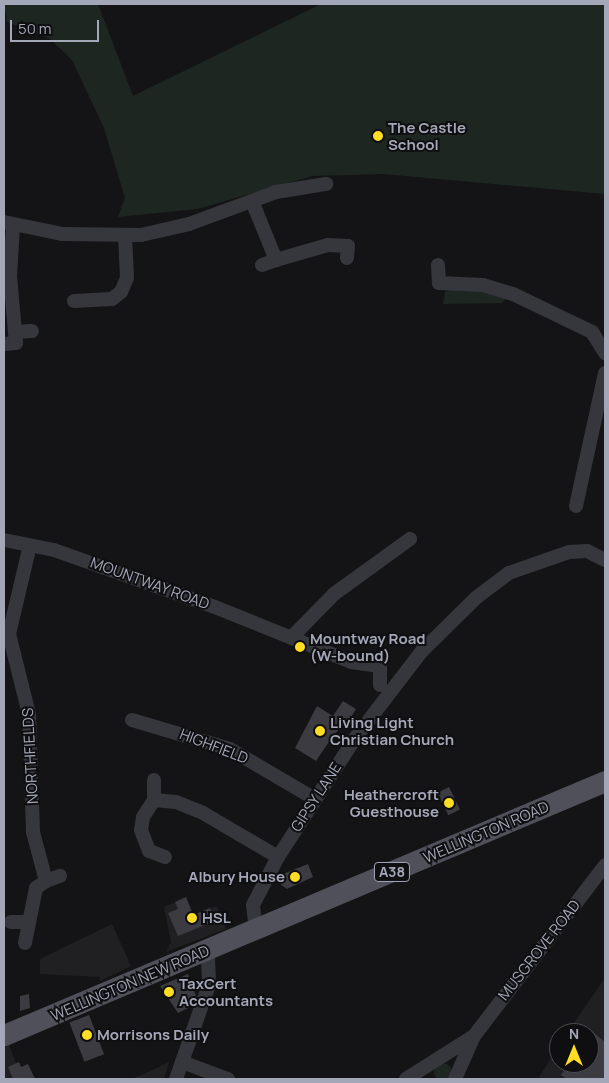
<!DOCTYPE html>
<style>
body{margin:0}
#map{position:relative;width:609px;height:1083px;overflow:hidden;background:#141416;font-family:Manrope,sans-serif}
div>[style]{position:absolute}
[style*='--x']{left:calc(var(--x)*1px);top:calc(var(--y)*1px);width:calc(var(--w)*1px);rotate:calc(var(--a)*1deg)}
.built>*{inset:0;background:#202023}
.green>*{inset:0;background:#1d2620}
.round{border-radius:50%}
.building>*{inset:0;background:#3b3b41;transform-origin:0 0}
.minor>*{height:14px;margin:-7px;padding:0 7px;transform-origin:7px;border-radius:7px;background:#36363d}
.primary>*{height:21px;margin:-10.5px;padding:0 10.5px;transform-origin:10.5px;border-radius:10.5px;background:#50505a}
.dots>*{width:14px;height:14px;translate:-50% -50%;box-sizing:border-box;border:2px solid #0f0f11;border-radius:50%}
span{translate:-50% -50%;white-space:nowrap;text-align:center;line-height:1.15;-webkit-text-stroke:4px #0f0f11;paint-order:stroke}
.shield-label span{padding:1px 4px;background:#0f0f11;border:1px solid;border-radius:4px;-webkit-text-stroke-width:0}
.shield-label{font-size:14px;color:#a4a7b7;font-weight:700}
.poi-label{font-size:15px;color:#a4a7b7;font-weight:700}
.left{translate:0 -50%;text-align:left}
.right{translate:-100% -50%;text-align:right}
.street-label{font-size:15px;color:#a4a7b7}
.frame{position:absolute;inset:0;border:5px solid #a4a7b7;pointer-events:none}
.north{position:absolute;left:549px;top:1023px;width:50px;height:50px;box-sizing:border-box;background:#0f0f11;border:1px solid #4b4c53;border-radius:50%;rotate:0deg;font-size:14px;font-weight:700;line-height:20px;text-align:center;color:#a4a7b7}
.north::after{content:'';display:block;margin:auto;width:18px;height:22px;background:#fd2;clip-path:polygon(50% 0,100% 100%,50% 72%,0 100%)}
.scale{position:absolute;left:10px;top:20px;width:89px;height:22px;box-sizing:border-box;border:2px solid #a4a7b7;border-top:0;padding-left:6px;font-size:15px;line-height:18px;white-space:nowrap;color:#a4a7b7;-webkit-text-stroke:4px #0f0f11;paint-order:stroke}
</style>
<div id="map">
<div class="built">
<i style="clip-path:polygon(186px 897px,194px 915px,217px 906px,226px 929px,166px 952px,171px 942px,164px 907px)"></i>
<i style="clip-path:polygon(112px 924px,131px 966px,100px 981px,100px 977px,40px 974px,40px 959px)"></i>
<i style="clip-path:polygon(605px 978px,605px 1079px,538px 1079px,559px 1045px,559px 1063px,589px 1063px,589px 1033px,567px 1033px)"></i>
<i style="clip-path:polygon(9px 1045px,16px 1063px,21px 1067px,28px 1064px,35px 1079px,4px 1079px,4px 1047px)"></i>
<i style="clip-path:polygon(169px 1062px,164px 1079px,131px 1079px,153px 1070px)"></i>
</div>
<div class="green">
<i style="clip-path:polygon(4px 4px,98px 4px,133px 96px,321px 4px,605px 4px,605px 194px,383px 174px,313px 176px,197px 209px,118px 217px,125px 198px,104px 128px,72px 60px,50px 39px,7px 22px)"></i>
<i style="clip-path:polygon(451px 289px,473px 289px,507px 297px,502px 303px,443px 304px,445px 292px)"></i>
<i class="round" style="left:434px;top:1063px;width:18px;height:18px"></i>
</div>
<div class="building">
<i style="clip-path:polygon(343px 701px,356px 709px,351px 717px,354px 719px,347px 729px,342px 726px,333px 736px,316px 761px,295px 748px,317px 706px,333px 716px)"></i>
<i style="left:449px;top:787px;width:25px;height:13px;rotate:64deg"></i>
<i style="clip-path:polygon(308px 864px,313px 877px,287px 889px,281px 885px,278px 876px)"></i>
<i style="clip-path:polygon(186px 897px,193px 915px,210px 908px,215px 921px,178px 936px,168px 913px,178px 909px,175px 902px)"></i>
<i style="clip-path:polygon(188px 974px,196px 996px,190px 998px,192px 1006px,178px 1013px,160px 986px)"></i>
<i style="clip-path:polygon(29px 994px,30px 1008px,20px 1011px,20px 996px)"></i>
<i style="left:89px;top:1015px;width:42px;height:21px;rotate:69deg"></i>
<i style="clip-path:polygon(589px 1029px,605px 1042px,605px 1079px,567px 1079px,561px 1075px,570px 1063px,589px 1063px)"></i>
<i style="clip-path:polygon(19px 1062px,21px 1067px,28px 1064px,35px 1079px,13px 1079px,8px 1067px)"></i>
</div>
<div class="minor">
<i style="--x:252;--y:201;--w:64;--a:67.9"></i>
<i style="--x:276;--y:260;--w:54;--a:-16.1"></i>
<i style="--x:328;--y:245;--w:20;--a:3"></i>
<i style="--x:348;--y:246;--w:12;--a:95"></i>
<i style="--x:4;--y:222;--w:59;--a:11.7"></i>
<i style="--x:62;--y:234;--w:79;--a:0.7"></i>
<i style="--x:141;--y:235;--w:49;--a:-12.9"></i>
<i style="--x:189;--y:224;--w:93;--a:-20.2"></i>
<i style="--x:276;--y:192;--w:51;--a:-9.1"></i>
<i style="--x:262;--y:265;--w:15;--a:-20"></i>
<i style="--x:438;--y:265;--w:18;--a:87"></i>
<i style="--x:439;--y:283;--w:44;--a:2.6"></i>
<i style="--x:483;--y:285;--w:31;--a:17"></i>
<i style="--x:513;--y:294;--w:88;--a:25.7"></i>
<i style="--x:592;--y:332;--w:25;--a:58"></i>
<i style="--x:74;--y:301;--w:38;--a:-3"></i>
<i style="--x:112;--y:299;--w:11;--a:-38"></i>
<i style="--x:121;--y:292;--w:15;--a:-67"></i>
<i style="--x:127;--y:278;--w:42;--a:-92.7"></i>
<i style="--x:15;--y:332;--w:17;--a:-3"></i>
<i style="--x:4;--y:344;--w:12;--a:-5"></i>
<i style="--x:16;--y:343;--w:67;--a:-95.1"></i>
<i style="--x:10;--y:276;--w:51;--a:-86.6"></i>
<i style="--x:576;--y:506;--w:136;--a:-77.7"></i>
<i style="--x:4;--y:540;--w:51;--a:11.3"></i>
<i style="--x:54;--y:550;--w:171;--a:19.5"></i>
<i style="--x:215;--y:607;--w:147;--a:22"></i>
<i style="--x:351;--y:662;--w:29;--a:8"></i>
<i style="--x:380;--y:666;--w:19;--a:90"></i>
<i style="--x:292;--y:637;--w:60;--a:-45.7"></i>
<i style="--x:334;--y:594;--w:94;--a:-35.9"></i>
<i style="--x:132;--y:720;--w:102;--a:16.5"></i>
<i style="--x:230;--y:749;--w:99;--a:30.5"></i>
<i style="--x:154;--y:780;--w:20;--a:90"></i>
<i style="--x:165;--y:857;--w:17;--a:-159"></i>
<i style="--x:149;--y:851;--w:22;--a:-111"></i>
<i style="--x:141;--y:830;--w:13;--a:-81"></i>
<i style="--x:143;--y:817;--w:20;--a:-57"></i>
<i style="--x:154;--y:800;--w:22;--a:5"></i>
<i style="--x:176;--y:802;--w:29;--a:22"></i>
<i style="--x:203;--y:813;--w:87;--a:30.4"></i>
<i style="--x:46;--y:881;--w:15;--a:-20"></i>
<i style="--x:11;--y:922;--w:14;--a:0"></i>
<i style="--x:256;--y:930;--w:25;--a:-97"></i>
<i style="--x:253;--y:905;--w:54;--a:-62.5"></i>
<i style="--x:278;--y:857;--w:143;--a:-57"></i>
<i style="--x:356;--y:737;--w:108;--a:-52.5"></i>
<i style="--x:422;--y:651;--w:77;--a:-44.5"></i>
<i style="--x:477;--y:597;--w:40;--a:-37"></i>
<i style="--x:509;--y:573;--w:64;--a:-19.3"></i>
<i style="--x:569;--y:552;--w:18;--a:-3"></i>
<i style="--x:587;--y:551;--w:20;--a:27"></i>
<i style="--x:25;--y:943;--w:56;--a:-78.7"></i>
<i style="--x:36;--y:888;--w:12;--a:-35"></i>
<i style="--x:46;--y:881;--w:51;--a:-104.9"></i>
<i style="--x:33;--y:832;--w:118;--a:-91.9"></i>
<i style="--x:29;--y:714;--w:82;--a:-104"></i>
<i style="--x:9;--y:634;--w:91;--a:-76.7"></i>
<i style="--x:182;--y:1062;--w:49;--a:20.3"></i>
<i style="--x:176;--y:1079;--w:100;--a:-70.7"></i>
<i style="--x:209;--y:985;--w:34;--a:-92"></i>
<i style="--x:406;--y:1079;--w:80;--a:-32.3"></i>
<i style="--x:474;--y:1036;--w:215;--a:-52.5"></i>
<i style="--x:455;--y:1079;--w:47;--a:-66.2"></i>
</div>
<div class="primary">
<i style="--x:4;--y:1035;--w:652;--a:-22.91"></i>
</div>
<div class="dots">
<i style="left:378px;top:136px;background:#fd2"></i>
<i style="left:300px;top:647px;background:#fd2"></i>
<i style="left:320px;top:731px;background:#fd2"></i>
<i style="left:449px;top:803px;background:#fd2"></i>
<i style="left:295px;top:877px;background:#fd2"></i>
<i style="left:192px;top:918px;background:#fd2"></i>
<i style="left:169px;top:992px;background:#fd2"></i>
<i style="left:87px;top:1035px;background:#fd2"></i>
</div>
<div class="shield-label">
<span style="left:392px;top:872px">A38</span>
</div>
<div class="poi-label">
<span class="left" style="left:388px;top:136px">The Castle<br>School</span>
<span class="left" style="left:310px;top:647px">Mountway Road<br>(W-bound)</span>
<span class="left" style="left:330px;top:731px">Living Light<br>Christian Church</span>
<span class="right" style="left:439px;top:803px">Heathercroft<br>Guesthouse</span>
<span class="right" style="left:285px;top:877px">Albury House</span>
<span class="left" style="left:202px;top:918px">HSL</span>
<span class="left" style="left:179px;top:992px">TaxCert<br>Accountants</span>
<span class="left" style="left:97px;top:1035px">Morrisons Daily</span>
</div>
<div class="street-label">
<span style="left:150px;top:583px;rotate:20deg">MOUNTWAY ROAD</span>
<span style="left:214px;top:746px;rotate:21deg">HIGHFIELD</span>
<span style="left:30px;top:756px;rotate:-93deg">NORTHFIELDS</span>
<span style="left:316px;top:797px;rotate:-57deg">GIPSY LANE</span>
<span style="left:486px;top:832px;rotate:-23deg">WELLINGTON ROAD</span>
<span style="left:539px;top:950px;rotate:-52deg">MUSGROVE ROAD</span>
<span style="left:130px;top:983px;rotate:-23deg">WELLINGTON NEW ROAD</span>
</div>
<div class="frame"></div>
<div class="north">N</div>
<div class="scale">50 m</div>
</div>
